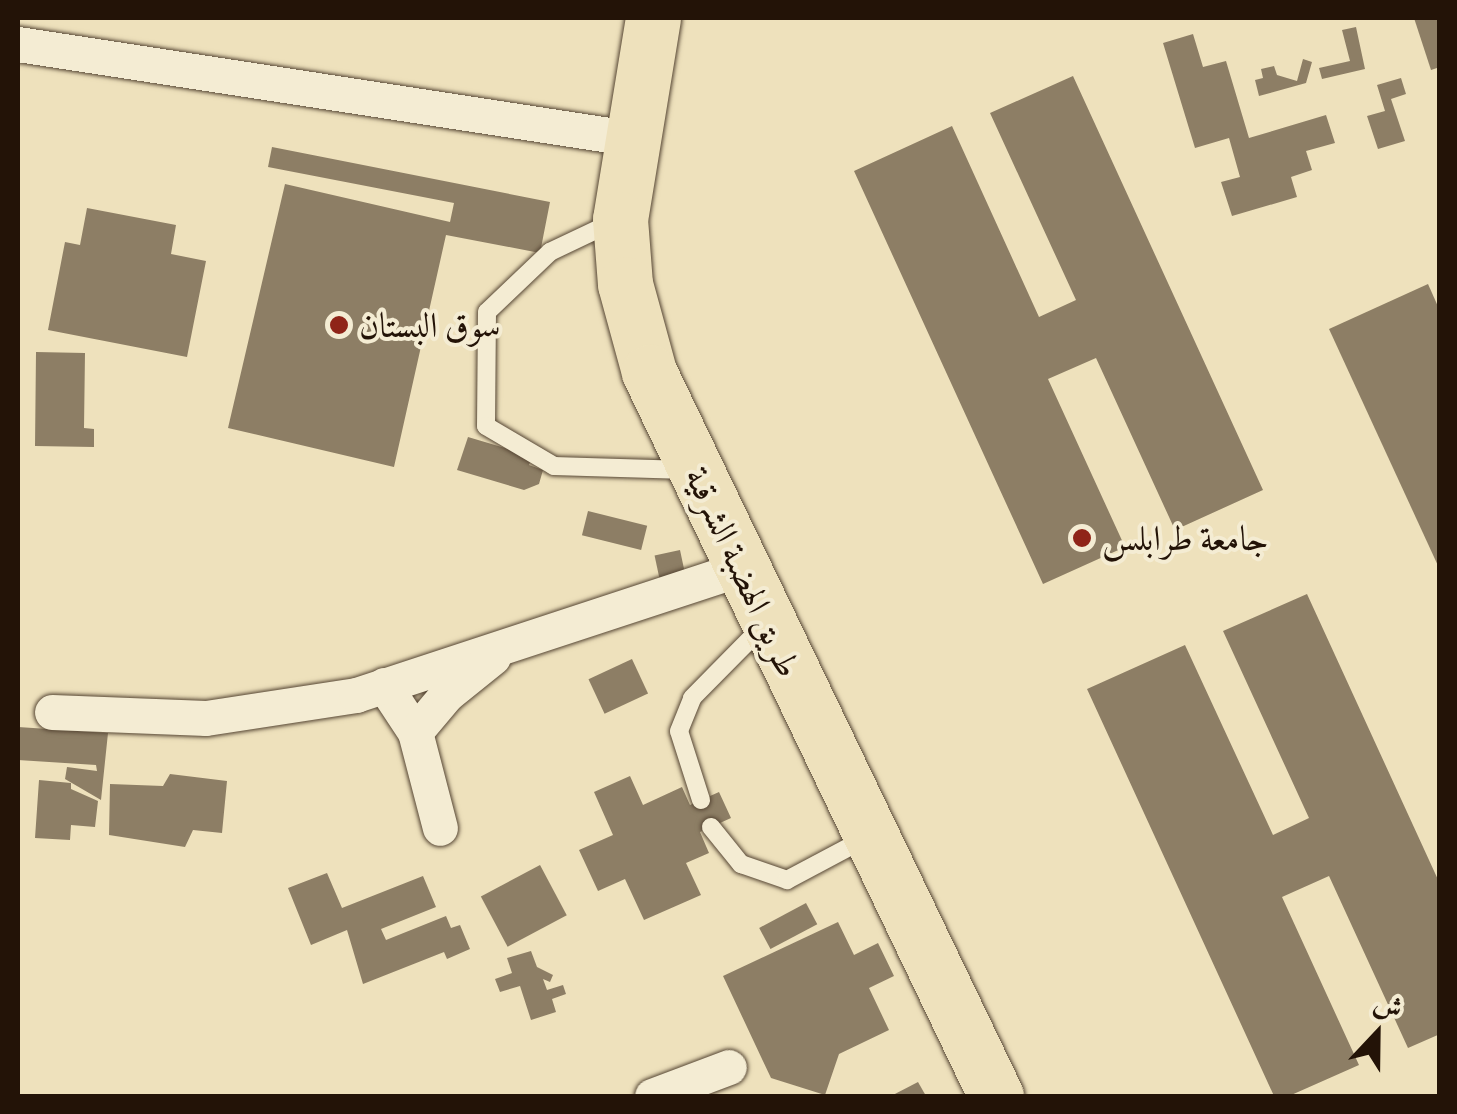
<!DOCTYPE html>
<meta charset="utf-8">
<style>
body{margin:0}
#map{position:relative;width:1457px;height:1114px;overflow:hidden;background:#eee1bc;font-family:Alegreya,Amiri,serif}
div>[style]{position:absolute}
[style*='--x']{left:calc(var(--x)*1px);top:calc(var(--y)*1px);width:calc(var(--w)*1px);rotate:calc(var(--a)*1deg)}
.building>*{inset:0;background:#8d7e65;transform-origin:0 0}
.roads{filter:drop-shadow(0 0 2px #564634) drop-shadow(0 0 2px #564634)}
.lane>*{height:18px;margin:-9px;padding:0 9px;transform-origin:9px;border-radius:9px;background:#f4ecd3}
.street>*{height:35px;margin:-17.5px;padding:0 17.5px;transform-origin:17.5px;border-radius:17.5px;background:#f4ecd3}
.primary>*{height:55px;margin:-27.5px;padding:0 27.5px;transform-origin:27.5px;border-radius:27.5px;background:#eee1bc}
.dots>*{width:28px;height:28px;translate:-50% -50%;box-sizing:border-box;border:5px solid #f4ecd3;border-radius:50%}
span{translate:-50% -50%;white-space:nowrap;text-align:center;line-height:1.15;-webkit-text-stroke:8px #f4ecd3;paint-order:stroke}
.poi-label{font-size:35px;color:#231307}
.left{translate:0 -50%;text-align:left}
.street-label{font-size:35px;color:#231307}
.frame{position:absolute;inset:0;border:20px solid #231307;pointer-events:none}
.north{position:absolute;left:1327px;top:984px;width:100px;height:100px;-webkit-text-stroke:8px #f4ecd3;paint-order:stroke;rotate:22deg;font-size:28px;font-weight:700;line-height:40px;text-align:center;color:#231307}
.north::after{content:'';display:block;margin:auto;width:35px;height:45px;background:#231307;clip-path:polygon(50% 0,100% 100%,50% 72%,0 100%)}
</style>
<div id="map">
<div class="building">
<i style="clip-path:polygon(1414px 18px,1440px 18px,1440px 67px,1431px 70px)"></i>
<i style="clip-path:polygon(1356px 27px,1365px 69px,1322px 79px,1319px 68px,1350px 61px,1342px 30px)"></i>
<i style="clip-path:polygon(1193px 34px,1203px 67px,1226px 61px,1249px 138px,1326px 115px,1335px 143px,1306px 151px,1312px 170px,1291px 177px,1297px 197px,1232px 216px,1221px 182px,1240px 177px,1229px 138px,1195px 148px,1163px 43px)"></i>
<i style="clip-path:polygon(1303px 59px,1312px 62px,1306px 83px,1259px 96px,1255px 80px,1263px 78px,1261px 69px,1274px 66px,1277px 75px,1297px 81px)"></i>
<i style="clip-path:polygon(1073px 76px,1263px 490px,1175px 530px,1096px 358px,1048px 379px,1125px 547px,1043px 584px,854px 171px,952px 126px,1039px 317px,1076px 300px,990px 113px)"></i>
<i style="clip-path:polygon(1401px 78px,1406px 94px,1391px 99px,1405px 141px,1378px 149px,1367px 116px,1385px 111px,1377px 85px)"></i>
<i style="clip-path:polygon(272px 147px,550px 202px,540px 253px,446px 235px,394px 467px,228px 428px,285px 184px,450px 222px,454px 203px,268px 167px)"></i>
<i style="clip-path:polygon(87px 208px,176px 225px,171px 254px,206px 261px,187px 357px,48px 330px,65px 242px,80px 245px)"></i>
<i style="clip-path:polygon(1428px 284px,1440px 311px,1440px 570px,1329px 329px)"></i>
<i style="clip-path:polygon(36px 352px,85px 353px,84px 428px,94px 429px,94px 447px,35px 446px)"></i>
<i style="clip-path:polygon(468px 437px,532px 456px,529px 465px,543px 470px,539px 484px,524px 490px,457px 470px)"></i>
<i style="left:588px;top:511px;width:61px;height:25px;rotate:14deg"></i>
<i style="left:680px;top:550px;width:34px;height:26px;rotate:78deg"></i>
<i style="clip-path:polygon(1307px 594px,1440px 884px,1440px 1034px,1408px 1048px,1329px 876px,1282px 897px,1359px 1065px,1289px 1096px,1274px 1096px,1087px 689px,1185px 645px,1273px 835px,1309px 818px,1223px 631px)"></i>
<i style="left:632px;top:659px;width:38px;height:48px;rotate:65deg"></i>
<i style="clip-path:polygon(18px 727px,108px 733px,101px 800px,65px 779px,67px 767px,97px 771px,96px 765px,18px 760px)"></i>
<i style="clip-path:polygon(170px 774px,227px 781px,222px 833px,193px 830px,185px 847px,109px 835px,110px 784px,163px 786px)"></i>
<i style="clip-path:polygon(630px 776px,643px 805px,682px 787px,690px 805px,719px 792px,731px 818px,700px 832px,709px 853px,686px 863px,701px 895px,644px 920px,625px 879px,598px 891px,579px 850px,613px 835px,594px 792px)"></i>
<i style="clip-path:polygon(39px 780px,71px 783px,71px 789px,98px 801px,95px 827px,71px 825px,70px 840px,35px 838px)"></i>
<i style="left:540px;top:865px;width:57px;height:67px;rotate:62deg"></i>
<i style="clip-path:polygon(327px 873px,342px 908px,423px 876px,436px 907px,381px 929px,386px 940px,446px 916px,451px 928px,460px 925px,470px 949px,447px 959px,444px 952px,363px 984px,347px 930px,311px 945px,288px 888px)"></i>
<i style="left:806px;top:903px;width:24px;height:53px;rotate:62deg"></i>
<i style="clip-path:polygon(838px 922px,854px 955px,878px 943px,894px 976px,869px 988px,889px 1030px,839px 1054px,825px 1095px,771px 1078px,723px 976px)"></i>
<i style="clip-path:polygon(531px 951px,537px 967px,553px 975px,550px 982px,543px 979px,547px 990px,563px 985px,566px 994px,552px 999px,556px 1012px,531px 1020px,520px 986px,500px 992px,495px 979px,512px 973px,507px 958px)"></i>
<i style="clip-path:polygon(918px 1082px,926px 1096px,891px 1096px)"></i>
</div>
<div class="roads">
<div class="lane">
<i style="--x:615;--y:221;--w:72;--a:154.5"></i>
<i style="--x:550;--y:252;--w:87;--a:136.4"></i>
<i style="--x:487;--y:312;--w:114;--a:90.5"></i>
<i style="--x:486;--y:426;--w:79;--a:30.5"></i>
<i style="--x:554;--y:466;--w:132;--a:1.7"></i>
<i style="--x:701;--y:800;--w:72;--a:-107.7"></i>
<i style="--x:679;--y:731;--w:35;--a:-68"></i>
<i style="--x:692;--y:698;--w:101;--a:-45.4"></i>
<i style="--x:711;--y:827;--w:48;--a:51"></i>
<i style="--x:741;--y:864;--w:49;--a:19.2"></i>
<i style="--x:787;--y:880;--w:92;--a:-28"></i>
</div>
<div class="street">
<i style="--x:18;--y:44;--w:618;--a:8.75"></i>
<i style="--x:384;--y:685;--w:56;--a:56.6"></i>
<i style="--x:415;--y:732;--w:99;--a:75.4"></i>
<i style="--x:52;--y:712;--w:154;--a:2.2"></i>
<i style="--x:206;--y:718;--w:152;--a:-8.7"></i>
<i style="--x:356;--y:695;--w:404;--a:-18.2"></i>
<i style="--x:415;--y:732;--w:50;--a:-49.9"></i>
<i style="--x:447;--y:694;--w:59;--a:-38.8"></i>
<i style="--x:652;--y:1096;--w:82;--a:-20.6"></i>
</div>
<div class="primary">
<i style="--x:653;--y:18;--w:204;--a:99.3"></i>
<i style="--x:620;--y:219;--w:65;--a:85.6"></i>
<i style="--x:625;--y:284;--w:91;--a:74.7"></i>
<i style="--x:649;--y:372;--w:803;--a:64.39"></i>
</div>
</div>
<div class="dots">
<i style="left:339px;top:325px;background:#8f2418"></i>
<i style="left:1082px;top:538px;background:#8f2418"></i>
</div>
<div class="poi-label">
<span class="left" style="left:359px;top:325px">سوق البستان</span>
<span class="left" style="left:1102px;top:538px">جامعة طرابلس</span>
</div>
<div class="street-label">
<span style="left:743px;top:572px;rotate:65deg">طريق الهضبة الشرقية</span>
</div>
<div class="frame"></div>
<div class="north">ش</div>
</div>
